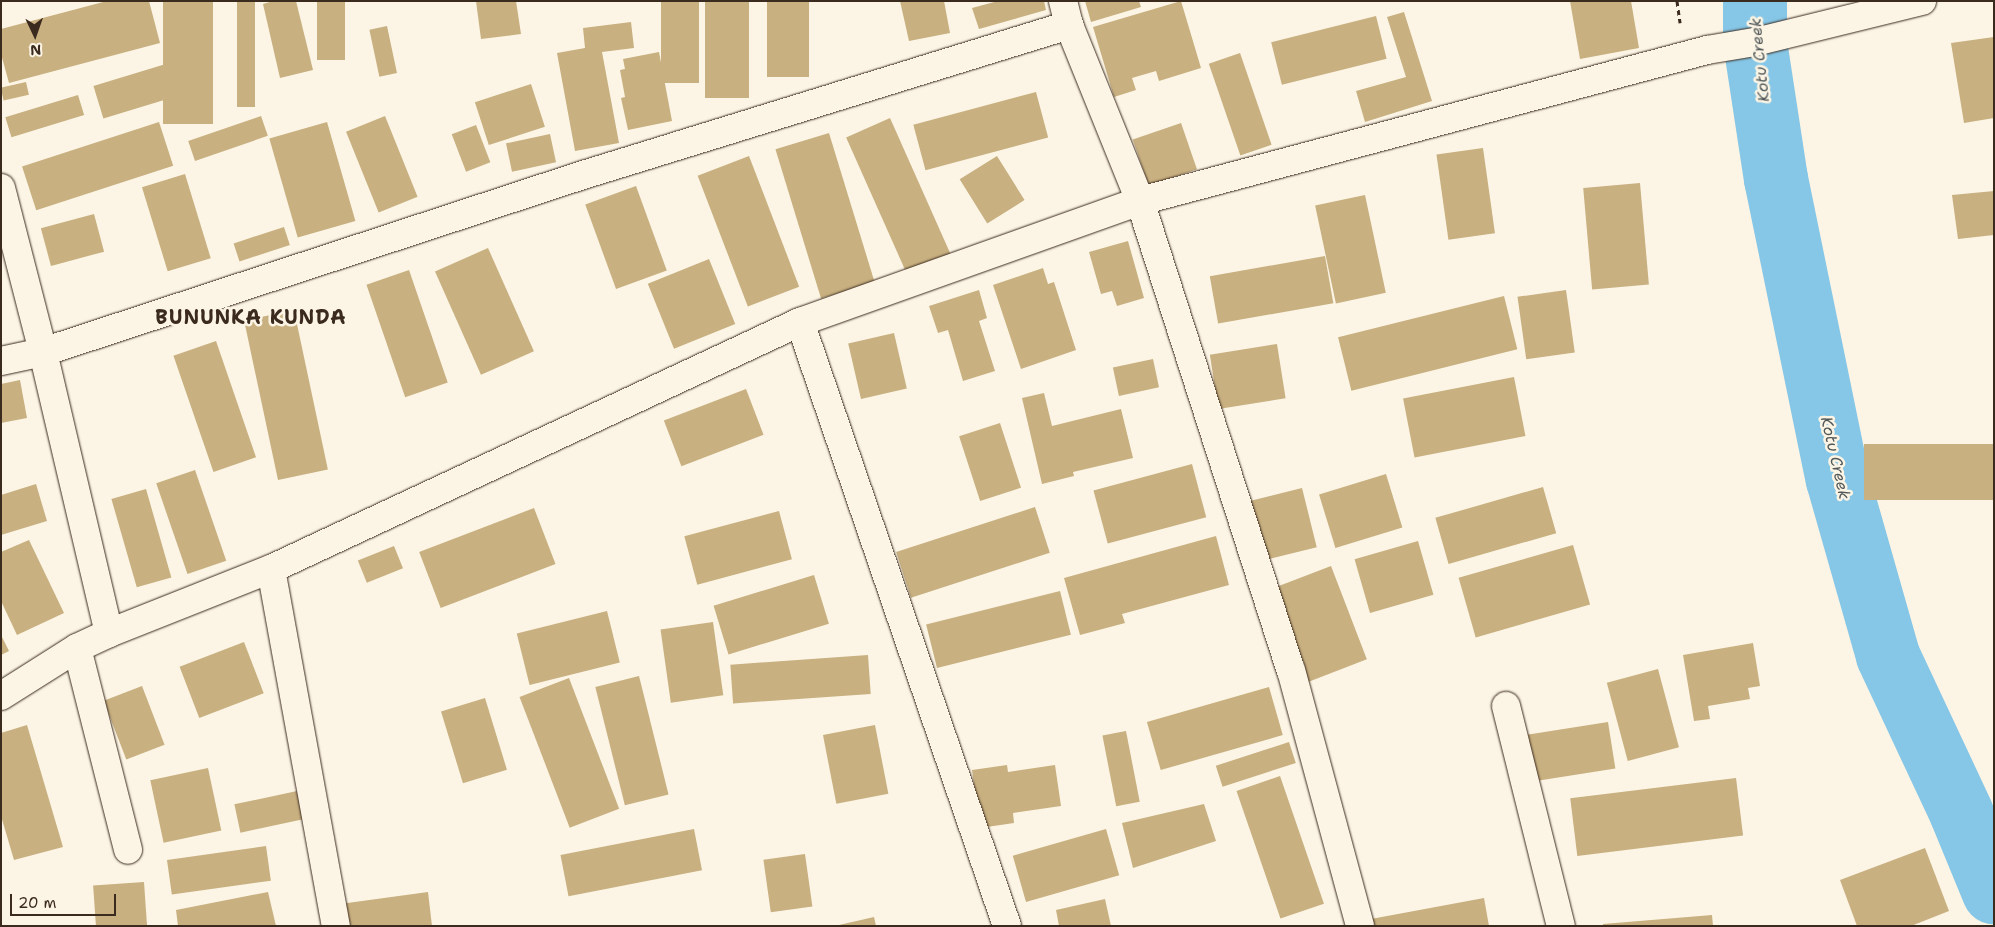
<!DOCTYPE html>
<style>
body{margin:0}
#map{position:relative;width:1995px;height:927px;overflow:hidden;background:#fcf5e5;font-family:"Shantell Sans",sans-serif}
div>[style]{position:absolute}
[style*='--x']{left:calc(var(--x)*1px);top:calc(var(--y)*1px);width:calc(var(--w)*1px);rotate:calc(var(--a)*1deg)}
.river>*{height:64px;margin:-32px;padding:0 32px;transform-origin:32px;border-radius:32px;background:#86c6e6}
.building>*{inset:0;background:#c8b080;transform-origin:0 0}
.path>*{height:3px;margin-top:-1.5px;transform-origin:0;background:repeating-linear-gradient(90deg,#3b2a1e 0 5px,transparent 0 9px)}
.roads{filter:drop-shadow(0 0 1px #3b2a1e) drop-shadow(0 0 1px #3b2a1e)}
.minor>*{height:28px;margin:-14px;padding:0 14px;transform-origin:14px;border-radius:14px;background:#fcf5e5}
span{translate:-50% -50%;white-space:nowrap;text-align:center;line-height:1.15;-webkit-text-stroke:5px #fcf5e5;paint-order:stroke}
.water-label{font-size:16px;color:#52595a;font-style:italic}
.district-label{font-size:20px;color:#3b2a1e;font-weight:700;letter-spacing:1px}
.frame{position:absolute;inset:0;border:2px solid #3b2a1e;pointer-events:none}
.north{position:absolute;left:10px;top:10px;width:50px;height:50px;-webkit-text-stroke:4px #fcf5e5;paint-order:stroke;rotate:177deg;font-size:14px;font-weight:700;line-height:20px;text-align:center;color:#3b2a1e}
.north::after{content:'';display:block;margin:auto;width:18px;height:22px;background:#3b2a1e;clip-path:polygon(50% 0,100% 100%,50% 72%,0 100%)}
.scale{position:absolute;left:10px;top:894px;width:106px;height:22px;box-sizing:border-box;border:2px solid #3b2a1e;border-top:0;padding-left:6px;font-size:15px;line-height:18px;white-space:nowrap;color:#3b2a1e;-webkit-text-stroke:4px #fcf5e5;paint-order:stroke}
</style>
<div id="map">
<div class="river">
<i style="--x:1755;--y:1;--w:41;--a:90"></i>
<i style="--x:1755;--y:42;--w:139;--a:81.3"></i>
<i style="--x:1776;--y:179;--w:307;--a:78.4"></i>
<i style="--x:1838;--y:480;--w:183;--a:74.1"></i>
<i style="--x:1888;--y:656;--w:172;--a:64.9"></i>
<i style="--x:1961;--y:812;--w:87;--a:67.6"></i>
</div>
<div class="building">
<i style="clip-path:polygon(107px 1px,149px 1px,160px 43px,9px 83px,1px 54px,1px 29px)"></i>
<i style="left:163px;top:1px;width:50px;height:123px"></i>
<i style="left:237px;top:1px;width:18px;height:106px"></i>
<i style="clip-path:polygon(273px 1px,296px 1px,313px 70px,280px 78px,263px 4px)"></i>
<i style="left:317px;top:1px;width:28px;height:59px"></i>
<i style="clip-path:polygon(476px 1px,516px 1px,521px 34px,481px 39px)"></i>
<i style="left:661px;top:1px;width:38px;height:82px"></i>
<i style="left:705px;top:1px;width:44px;height:97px"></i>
<i style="left:767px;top:1px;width:42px;height:76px"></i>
<i style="clip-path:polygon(900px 1px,944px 1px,950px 33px,909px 41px)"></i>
<i style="clip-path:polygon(998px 1px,1044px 1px,1046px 10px,979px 29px,972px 8px)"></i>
<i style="clip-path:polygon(1085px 1px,1139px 1px,1141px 7px,1091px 22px)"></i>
<i style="clip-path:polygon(1181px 1px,1201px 68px,1159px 81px,1156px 71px,1132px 78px,1136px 90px,1114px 97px,1093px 27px)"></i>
<i style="clip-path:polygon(1570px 1px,1631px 1px,1639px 48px,1580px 59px)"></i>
<i style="clip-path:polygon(1404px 12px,1432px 101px,1365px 122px,1356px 91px,1406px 77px,1387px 17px)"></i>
<i style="left:1376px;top:16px;width:44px;height:108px;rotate:76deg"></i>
<i style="clip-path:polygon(631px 22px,634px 48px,602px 52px,619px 143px,575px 151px,557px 53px,585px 48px,583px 28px)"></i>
<i style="left:387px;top:26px;width:48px;height:18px;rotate:78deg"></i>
<i style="clip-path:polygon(1994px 37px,1994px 118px,1964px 123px,1951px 43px)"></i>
<i style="clip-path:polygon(659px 52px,672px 121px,628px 130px,621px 98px,625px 97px,620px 70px,625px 69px,623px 59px)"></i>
<i style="left:1240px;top:53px;width:97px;height:33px;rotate:71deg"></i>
<i style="left:169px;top:63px;width:34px;height:79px;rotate:73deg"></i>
<i style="left:26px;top:82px;width:13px;height:26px;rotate:77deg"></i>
<i style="left:531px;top:84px;width:45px;height:59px;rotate:72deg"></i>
<i style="left:1036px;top:92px;width:47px;height:127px;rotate:75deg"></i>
<i style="left:78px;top:95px;width:21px;height:76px;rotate:73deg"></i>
<i style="left:261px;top:116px;width:21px;height:77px;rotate:71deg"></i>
<i style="left:385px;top:116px;width:87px;height:42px;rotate:68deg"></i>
<i style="left:890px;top:118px;width:151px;height:48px;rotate:66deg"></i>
<i style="left:159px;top:122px;width:46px;height:144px;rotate:72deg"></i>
<i style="left:327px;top:122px;width:103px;height:60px;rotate:74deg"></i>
<i style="left:1181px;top:123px;width:49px;height:51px;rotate:71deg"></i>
<i style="left:476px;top:125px;width:40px;height:26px;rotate:69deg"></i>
<i style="left:829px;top:133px;width:156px;height:56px;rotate:73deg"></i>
<i style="left:550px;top:134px;width:29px;height:45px;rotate:78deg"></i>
<i style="left:1483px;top:148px;width:86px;height:47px;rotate:82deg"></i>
<i style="left:749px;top:156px;width:140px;height:55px;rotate:69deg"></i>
<i style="left:997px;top:156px;width:52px;height:44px;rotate:58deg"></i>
<i style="left:185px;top:174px;width:88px;height:45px;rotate:73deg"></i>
<i style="left:1640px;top:183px;width:102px;height:57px;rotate:85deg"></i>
<i style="left:636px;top:186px;width:90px;height:54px;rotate:70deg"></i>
<i style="clip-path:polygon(1994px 191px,1994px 235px,1958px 239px,1952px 195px)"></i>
<i style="left:1365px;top:195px;width:100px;height:51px;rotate:78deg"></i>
<i style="left:94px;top:214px;width:39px;height:55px;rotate:75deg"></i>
<i style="left:284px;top:227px;width:19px;height:53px;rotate:72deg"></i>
<i style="clip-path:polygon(1128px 241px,1144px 298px,1117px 306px,1112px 291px,1101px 294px,1089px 252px)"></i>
<i style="left:488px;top:248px;width:113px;height:58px;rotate:66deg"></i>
<i style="left:1325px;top:256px;width:48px;height:117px;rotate:80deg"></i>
<i style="left:709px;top:259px;width:70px;height:66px;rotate:68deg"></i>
<i style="clip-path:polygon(1043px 268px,1048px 284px,1054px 282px,1076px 350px,1021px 369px,993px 285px)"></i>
<i style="left:409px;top:270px;width:119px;height:45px;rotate:71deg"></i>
<i style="clip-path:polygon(979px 290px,987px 318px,979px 321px,995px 371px,963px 381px,948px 330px,938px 333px,929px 306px)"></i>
<i style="left:1566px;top:290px;width:63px;height:49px;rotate:82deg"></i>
<i style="left:1504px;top:296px;width:55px;height:171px;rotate:76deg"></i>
<i style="left:294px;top:310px;width:163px;height:51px;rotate:78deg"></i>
<i style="left:894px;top:333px;width:57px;height:47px;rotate:77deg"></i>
<i style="left:216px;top:341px;width:123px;height:45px;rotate:71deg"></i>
<i style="left:1277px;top:344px;width:55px;height:68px;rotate:81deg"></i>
<i style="left:1153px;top:359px;width:29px;height:41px;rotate:78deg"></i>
<i style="left:1514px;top:377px;width:60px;height:113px;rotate:79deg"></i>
<i style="clip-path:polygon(20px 380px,27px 418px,1px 423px,1px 384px)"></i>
<i style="left:746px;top:389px;width:49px;height:88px;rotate:69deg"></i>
<i style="clip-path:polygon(1044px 393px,1052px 426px,1121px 409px,1133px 458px,1073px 472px,1074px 476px,1042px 484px,1022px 398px)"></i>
<i style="left:1000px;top:423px;width:68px;height:43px;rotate:72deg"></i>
<i style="left:1994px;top:444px;width:56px;height:130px;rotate:90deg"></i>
<i style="left:1192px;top:464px;width:55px;height:102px;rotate:75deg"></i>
<i style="left:195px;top:470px;width:96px;height:41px;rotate:71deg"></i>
<i style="left:1386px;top:474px;width:56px;height:70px;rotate:73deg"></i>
<i style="clip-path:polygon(36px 484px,47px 521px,1px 535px,1px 495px)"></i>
<i style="left:1543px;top:487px;width:48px;height:112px;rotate:74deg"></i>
<i style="left:1302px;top:488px;width:61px;height:60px;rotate:76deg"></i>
<i style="left:146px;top:489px;width:92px;height:36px;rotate:74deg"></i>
<i style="left:1035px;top:507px;width:48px;height:146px;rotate:72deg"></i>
<i style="left:534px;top:508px;width:60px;height:123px;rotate:69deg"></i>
<i style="left:779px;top:511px;width:50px;height:98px;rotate:75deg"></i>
<i style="clip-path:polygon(1216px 536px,1229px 585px,1122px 614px,1125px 623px,1080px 635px,1064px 578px)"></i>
<i style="clip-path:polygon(29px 540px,64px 613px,17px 635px,1px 601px,1px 552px)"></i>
<i style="left:1418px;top:541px;width:56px;height:66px;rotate:74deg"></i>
<i style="left:1573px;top:545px;width:62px;height:119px;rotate:74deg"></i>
<i style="left:394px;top:546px;width:24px;height:39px;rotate:68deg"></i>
<i style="left:1331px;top:566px;width:100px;height:65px;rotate:69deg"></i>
<i style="left:814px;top:575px;width:51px;height:105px;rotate:73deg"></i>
<i style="left:1060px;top:591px;width:45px;height:138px;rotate:76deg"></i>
<i style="left:607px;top:611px;width:53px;height:93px;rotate:76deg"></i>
<i style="left:713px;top:622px;width:74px;height:53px;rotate:82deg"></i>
<i style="clip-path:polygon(1px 635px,9px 651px,1px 655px)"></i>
<i style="left:244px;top:642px;width:55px;height:69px;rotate:69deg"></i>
<i style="clip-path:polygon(1753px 643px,1760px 686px,1748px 688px,1750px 699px,1708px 706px,1710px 719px,1694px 721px,1683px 655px)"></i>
<i style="left:868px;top:655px;width:39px;height:138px;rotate:86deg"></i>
<i style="left:1658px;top:669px;width:81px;height:53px;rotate:75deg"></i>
<i style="left:639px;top:676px;width:122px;height:45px;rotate:76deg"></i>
<i style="left:569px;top:678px;width:140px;height:53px;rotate:69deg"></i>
<i style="left:142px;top:686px;width:63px;height:41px;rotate:69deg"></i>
<i style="left:1269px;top:687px;width:50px;height:127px;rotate:74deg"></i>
<i style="left:485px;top:698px;width:75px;height:46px;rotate:73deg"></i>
<i style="left:1608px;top:722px;width:47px;height:82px;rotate:81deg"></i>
<i style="clip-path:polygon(27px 725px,63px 847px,14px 860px,1px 816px,1px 733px)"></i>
<i style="left:875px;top:725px;width:70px;height:53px;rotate:79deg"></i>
<i style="left:1126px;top:731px;width:72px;height:24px;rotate:79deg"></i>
<i style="left:1289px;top:742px;width:22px;height:77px;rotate:72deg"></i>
<i style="clip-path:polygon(1007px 765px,1008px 772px,1055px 765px,1061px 806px,1013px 813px,1014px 823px,980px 828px,972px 770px)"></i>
<i style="left:208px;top:768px;width:64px;height:59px;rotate:78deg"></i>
<i style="left:1280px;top:776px;width:135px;height:46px;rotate:71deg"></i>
<i style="left:1736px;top:778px;width:58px;height:167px;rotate:83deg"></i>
<i style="left:297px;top:791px;width:29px;height:64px;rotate:78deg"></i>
<i style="clip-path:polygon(1204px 804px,1216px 841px,1133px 868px,1122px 823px)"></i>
<i style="left:694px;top:829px;width:42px;height:136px;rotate:79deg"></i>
<i style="left:1106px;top:829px;width:48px;height:97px;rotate:74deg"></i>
<i style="left:266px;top:846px;width:35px;height:100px;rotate:82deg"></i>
<i style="clip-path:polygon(1925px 848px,1949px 911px,1911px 926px,1857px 926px,1840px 880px)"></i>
<i style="left:805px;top:854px;width:53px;height:42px;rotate:82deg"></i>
<i style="left:144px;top:882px;width:44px;height:51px;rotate:86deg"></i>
<i style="clip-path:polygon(268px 892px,276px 926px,178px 926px,176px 910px)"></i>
<i style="clip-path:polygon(428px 892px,432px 926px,343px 926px,340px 904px)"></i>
<i style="clip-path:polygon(1484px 898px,1489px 926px,1372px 926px,1371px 919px)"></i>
<i style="clip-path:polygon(1105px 899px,1111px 926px,1059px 926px,1056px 910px)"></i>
<i style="clip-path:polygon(1712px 915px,1713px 926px,1603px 926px,1603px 924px)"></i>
<i style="clip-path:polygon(874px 917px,876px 926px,839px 926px,839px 925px)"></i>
</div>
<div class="path">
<i style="--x:1677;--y:1;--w:22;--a:82"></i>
</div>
<div class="roads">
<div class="minor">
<i style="--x:1063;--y:1;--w:25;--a:76"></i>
<i style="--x:1069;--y:25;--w:190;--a:68"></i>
<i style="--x:1140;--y:201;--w:493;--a:72.2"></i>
<i style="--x:1291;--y:670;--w:265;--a:74.9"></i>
<i style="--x:1;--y:188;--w:169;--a:75.6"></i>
<i style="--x:43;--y:352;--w:289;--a:76.8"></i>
<i style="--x:800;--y:322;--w:638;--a:71.08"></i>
<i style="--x:1;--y:361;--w:43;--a:-12.1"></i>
<i style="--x:43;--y:352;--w:568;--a:-18.15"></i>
<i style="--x:583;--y:175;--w:509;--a:-17.15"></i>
<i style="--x:271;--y:569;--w:363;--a:79.7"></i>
<i style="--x:77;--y:648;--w:208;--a:75.8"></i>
<i style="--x:1;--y:696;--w:90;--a:-32.3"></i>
<i style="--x:77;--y:648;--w:35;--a:-25"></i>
<i style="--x:109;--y:633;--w:174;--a:-21.6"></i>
<i style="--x:271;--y:569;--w:584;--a:-25.03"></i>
<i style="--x:800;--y:322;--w:361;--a:-19.6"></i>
<i style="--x:1140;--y:201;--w:587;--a:-14.91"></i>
<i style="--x:1707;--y:50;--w:49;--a:-9.5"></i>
<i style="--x:1755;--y:42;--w:172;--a:-13.8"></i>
<i style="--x:1506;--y:706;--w:227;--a:76"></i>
</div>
</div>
<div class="water-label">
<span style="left:1760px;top:60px;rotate:-96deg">Kotu Creek</span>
<span style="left:1835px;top:458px;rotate:77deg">Kotu Creek</span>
</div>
<div class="district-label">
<span style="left:251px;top:317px">BUNUNKA KUNDA</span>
</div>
<div class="frame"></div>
<div class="north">N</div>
<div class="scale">20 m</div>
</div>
